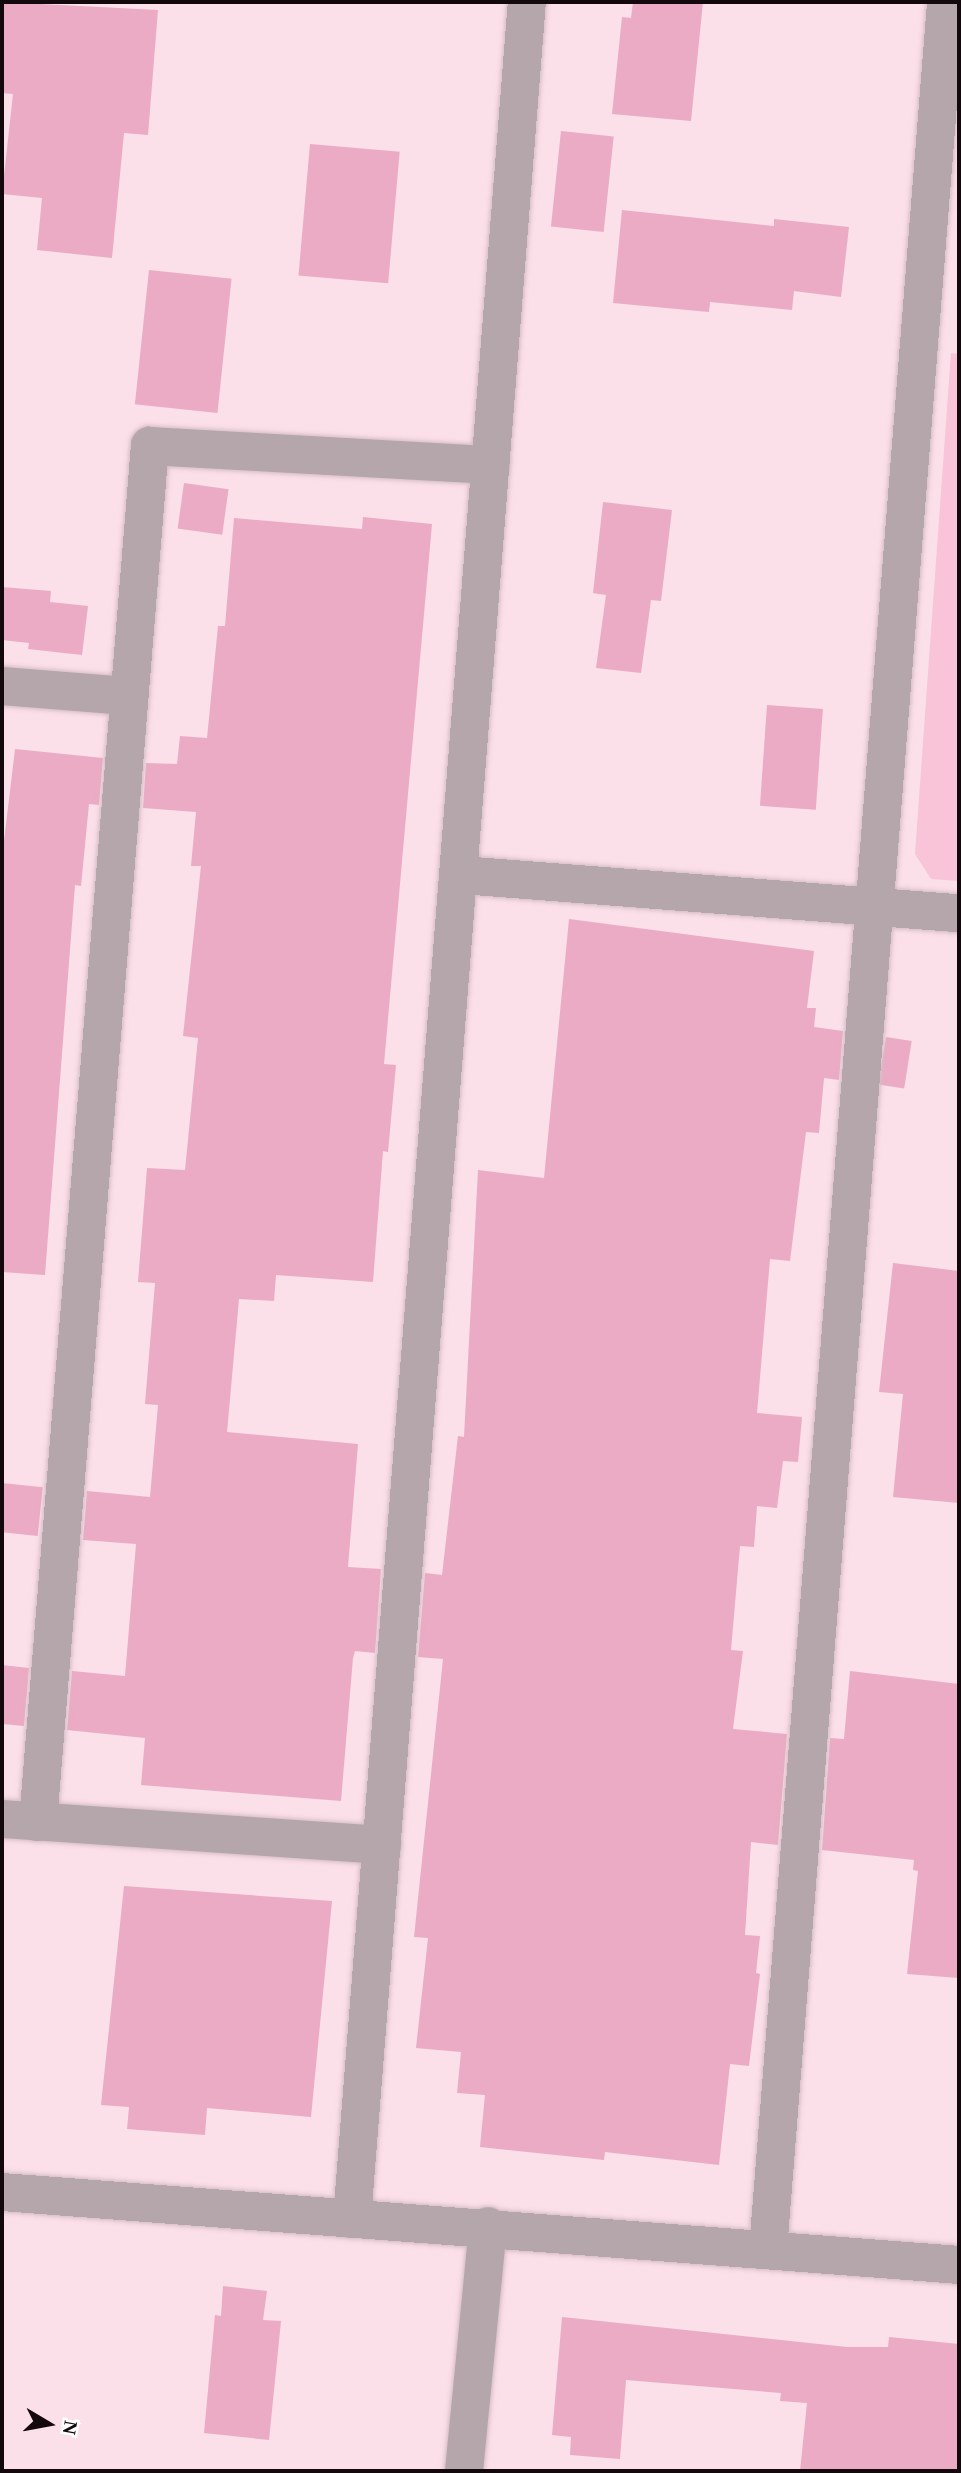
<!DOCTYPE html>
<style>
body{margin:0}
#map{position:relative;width:961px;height:2473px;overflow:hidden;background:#fbdfe9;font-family:"Times New Roman",serif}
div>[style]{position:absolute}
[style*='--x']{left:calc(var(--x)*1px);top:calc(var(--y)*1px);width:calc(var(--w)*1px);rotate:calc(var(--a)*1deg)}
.green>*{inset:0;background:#f9c4d8}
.building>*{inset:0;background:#ebabc4;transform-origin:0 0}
.roads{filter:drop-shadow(0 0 2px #d6bdc6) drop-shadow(0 0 2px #d6bdc6)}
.minor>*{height:38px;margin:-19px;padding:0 19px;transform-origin:19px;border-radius:19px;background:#b5a6ab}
span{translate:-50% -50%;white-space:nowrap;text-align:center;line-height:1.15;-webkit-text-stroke:5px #fff;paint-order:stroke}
.frame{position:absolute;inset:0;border:4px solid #13090d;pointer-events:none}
.north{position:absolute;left:14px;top:2389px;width:70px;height:70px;-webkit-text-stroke:5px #fff;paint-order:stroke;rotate:100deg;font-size:19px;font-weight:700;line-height:28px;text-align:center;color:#13090d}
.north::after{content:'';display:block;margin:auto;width:24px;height:32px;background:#13090d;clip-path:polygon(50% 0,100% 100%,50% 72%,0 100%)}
</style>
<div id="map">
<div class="green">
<i style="clip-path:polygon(951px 353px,959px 354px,959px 881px,931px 879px,915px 854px)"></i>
</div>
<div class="building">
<i style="clip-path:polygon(2px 2px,158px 10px,148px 135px,124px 133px,112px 258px,37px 250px,42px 198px,2px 194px,13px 94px,2px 93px)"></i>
<i style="clip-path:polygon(633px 2px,703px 2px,691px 121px,612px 114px,622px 17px,631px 18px)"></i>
<i style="left:561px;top:131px;width:53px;height:96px;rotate:6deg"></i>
<i style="left:310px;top:144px;width:90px;height:132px;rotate:5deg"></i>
<i style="clip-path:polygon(622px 210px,774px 226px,774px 219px,849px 227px,841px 297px,794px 291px,792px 310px,710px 302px,709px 312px,613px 303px)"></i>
<i style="left:149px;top:270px;width:83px;height:135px;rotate:6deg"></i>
<i style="left:184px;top:483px;width:45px;height:46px;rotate:8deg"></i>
<i style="clip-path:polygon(603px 502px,672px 510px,661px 601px,651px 600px,641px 673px,596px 668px,606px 595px,593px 593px)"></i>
<i style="clip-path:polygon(363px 517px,432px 524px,384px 1064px,396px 1065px,388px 1152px,383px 1151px,373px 1282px,276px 1275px,274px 1301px,239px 1299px,227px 1432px,358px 1444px,348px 1567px,381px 1569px,375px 1653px,355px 1651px,353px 1658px,341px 1801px,141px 1785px,145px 1738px,67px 1730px,72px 1671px,125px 1676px,136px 1544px,83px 1540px,87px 1491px,150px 1497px,158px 1405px,145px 1404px,155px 1283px,138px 1282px,147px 1168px,185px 1170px,198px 1038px,183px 1036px,201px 866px,191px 866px,196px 812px,143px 808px,146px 763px,177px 764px,180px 736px,207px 738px,218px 626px,225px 626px,234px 518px,362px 529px)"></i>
<i style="clip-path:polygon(2px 587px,51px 591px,50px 602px,88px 606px,82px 655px,28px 649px,29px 643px,2px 640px)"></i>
<i style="left:767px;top:705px;width:56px;height:101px;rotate:4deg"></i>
<i style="clip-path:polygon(15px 749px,103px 758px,99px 805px,89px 804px,81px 886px,75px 885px,45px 1275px,2px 1272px,2px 858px)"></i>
<i style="clip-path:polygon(569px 919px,814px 951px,807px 1008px,816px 1008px,814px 1027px,843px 1031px,839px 1080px,824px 1078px,819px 1133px,806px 1132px,790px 1261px,770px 1259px,757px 1413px,802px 1417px,798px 1462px,783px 1461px,777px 1508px,757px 1506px,754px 1547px,740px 1546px,731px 1650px,743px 1651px,733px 1729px,787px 1734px,778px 1845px,751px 1842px,745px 1935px,760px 1936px,756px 1973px,760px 1974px,749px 2066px,730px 2064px,719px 2165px,605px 2152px,604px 2160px,480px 2147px,485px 2095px,457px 2093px,461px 2052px,416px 2048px,428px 1938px,414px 1937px,443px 1659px,418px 1657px,425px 1573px,442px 1575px,458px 1436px,464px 1437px,478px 1170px,544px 1178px)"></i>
<i style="left:886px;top:1037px;width:26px;height:48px;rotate:9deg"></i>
<i style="clip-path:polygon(893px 1263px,959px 1271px,959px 1503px,893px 1497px,903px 1394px,879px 1392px)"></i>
<i style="left:2px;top:1483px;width:41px;height:49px;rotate:6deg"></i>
<i style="clip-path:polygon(2px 1665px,29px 1668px,24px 1726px,2px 1724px)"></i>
<i style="clip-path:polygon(850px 1671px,959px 1684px,959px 1978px,907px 1974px,918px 1871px,913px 1870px,914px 1860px,822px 1850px,830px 1738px,844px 1739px)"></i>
<i style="clip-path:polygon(124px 1886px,332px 1901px,311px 2117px,207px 2108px,205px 2135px,127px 2129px,129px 2107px,101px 2105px)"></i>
<i style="clip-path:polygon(223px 2286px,267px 2291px,263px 2320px,281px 2321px,269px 2440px,204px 2433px,215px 2315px,221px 2316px)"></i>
<i style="clip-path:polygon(562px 2317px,847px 2347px,888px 2347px,889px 2337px,959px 2344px,959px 2471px,800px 2471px,807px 2403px,780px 2401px,781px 2393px,626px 2380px,620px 2459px,570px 2455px,571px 2437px,552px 2435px)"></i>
</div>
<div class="roads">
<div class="minor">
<i style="--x:2;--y:686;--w:125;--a:4.6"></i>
<i style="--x:461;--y:875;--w:499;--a:4.4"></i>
<i style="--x:2;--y:1819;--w:381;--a:3.9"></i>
<i style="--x:38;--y:1822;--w:1381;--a:-85.35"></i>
<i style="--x:150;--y:446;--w:341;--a:3.2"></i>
<i style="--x:2;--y:2192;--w:960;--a:4.36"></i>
<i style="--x:352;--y:2219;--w:2224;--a:-85.49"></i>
<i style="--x:768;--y:2250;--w:2255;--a:-85.47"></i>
<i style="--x:464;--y:2471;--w:246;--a:-84.4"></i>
</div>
</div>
<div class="frame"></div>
<div class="north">N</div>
</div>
